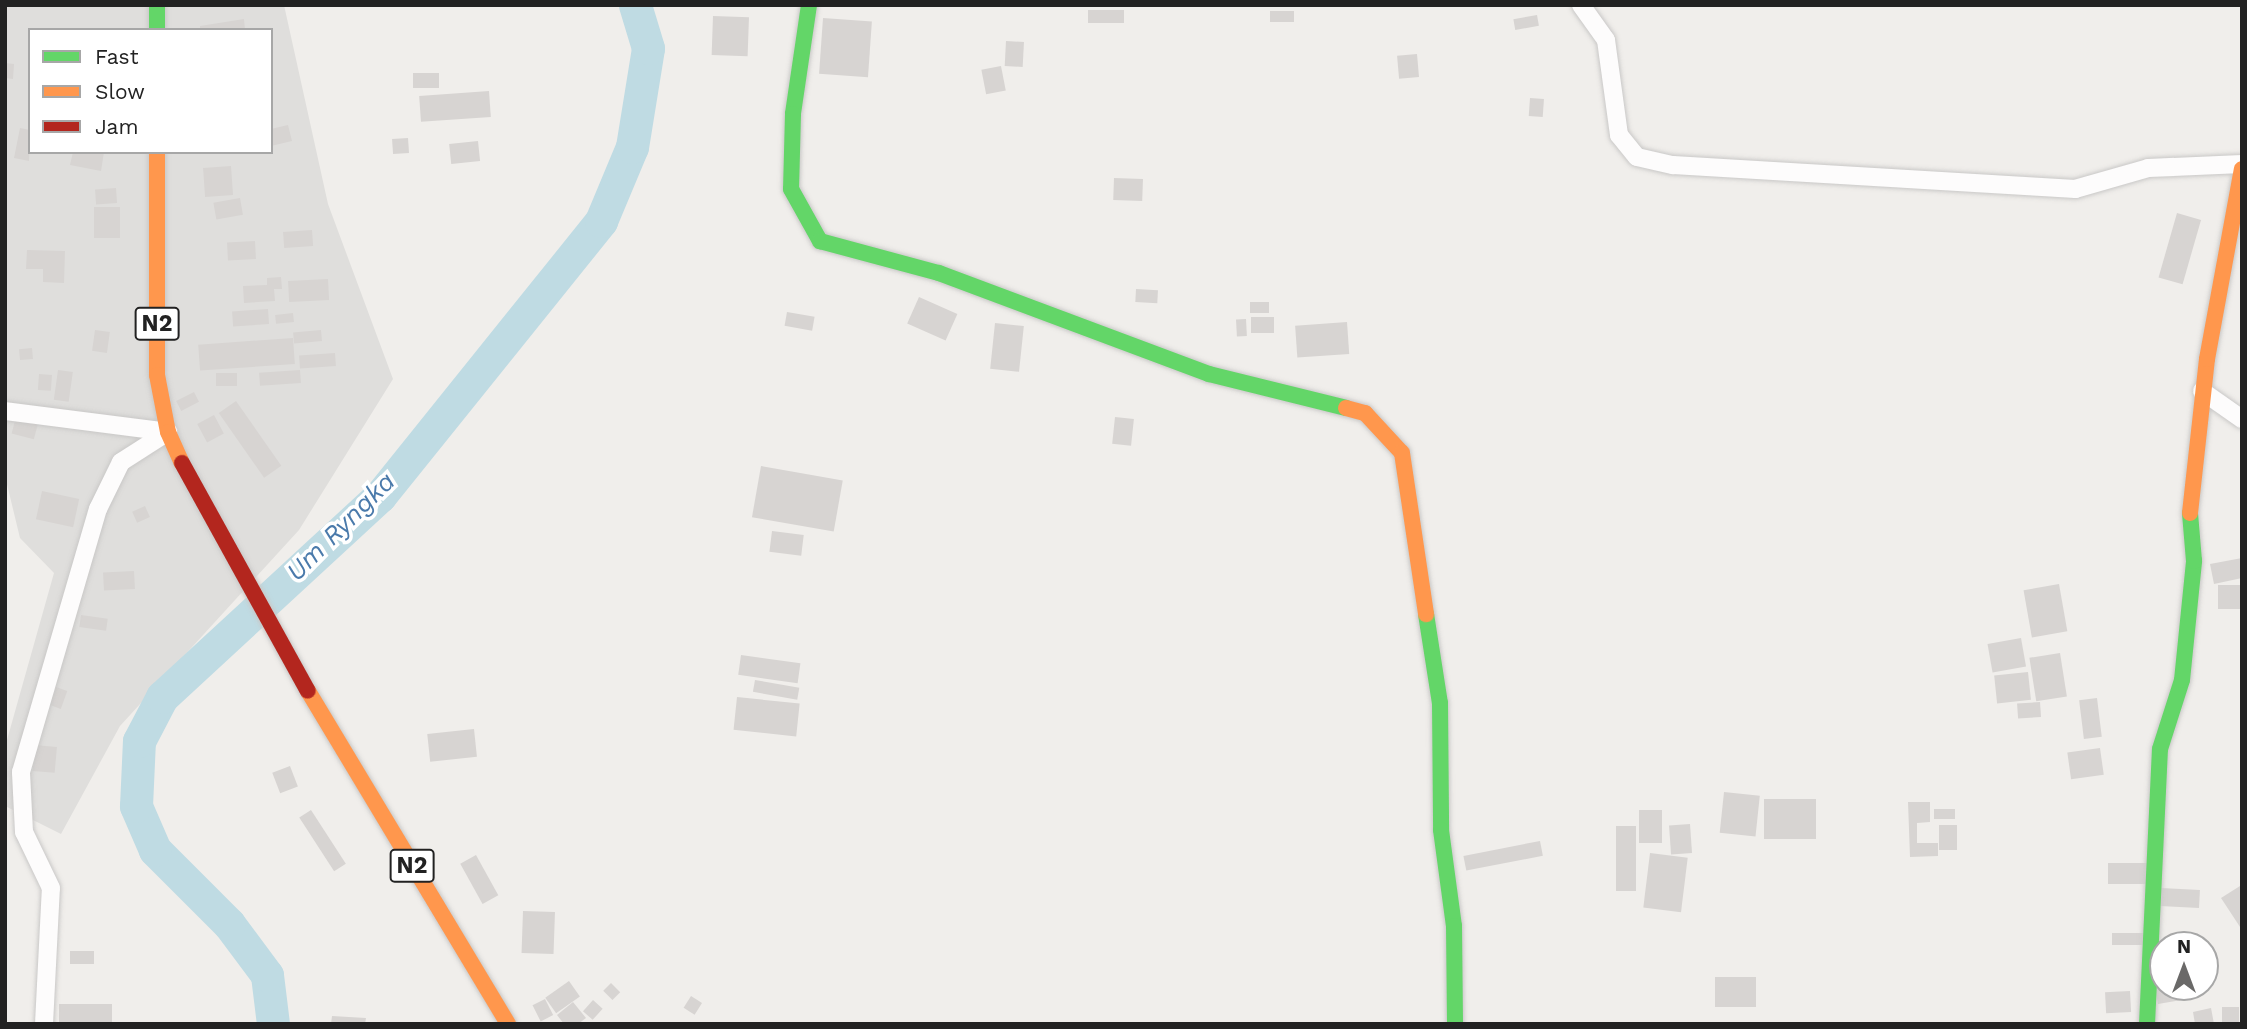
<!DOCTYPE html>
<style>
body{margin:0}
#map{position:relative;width:2247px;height:1029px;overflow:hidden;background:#f0eeeb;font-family:"Work Sans",sans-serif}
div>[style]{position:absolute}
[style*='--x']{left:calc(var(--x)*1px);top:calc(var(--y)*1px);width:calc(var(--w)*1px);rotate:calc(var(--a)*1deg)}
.residential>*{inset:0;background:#dfdedc}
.river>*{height:33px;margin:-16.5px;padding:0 16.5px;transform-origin:16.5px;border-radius:16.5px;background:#bfdbe3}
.building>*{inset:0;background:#d7d4d2;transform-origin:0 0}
.roads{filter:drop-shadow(0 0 2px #c9c8c7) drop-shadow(0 0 2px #c9c8c7)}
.street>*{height:18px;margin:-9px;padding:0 9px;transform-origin:9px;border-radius:9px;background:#fdfcfc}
.fast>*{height:16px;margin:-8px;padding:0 8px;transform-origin:8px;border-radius:8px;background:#63d668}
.slow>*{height:16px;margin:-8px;padding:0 8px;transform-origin:8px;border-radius:8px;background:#ff974d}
.jam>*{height:16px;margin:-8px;padding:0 8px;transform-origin:8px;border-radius:8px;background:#b3261e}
span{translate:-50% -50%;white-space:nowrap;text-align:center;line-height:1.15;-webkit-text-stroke:7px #fff;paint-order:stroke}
.shield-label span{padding:2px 5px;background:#fff;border:2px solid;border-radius:5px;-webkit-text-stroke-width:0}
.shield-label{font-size:23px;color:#222;font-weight:700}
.water-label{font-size:26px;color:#4a7aab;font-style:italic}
.frame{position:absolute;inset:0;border:7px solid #222;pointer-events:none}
.legend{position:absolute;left:28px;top:28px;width:245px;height:126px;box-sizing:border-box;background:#fff;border:2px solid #a7a7a7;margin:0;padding:9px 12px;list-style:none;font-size:21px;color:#222}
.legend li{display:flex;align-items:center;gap:14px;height:35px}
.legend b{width:35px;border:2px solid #a7a7a7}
.north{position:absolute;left:2149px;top:931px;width:70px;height:70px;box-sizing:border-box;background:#fff;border:2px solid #a7a7a7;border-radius:50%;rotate:0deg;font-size:19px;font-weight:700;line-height:28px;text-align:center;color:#222}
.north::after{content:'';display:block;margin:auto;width:24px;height:32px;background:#6a6968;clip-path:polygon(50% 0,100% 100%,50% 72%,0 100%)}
</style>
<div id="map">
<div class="residential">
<i style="clip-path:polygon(evenodd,5px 5px,284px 5px,328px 204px,393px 379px,299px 530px,120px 726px,61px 834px,5px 806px,5px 747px,54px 573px,20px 538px,5px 476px,5px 5px,30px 30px,271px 30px,271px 152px,30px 152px,30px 30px)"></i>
</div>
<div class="river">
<i style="--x:273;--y:1024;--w:49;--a:-97"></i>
<i style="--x:267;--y:975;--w:64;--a:-126.7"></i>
<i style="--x:229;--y:924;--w:105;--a:-135"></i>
<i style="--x:155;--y:850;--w:48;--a:-113.4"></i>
<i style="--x:136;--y:806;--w:65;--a:-87.4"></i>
<i style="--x:139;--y:741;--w:50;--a:-62.4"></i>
<i style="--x:162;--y:697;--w:297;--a:-42.7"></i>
<i style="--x:380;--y:496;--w:353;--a:-51.2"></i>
<i style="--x:601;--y:221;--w:80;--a:-67.3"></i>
<i style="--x:632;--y:147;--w:100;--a:-80.8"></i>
<i style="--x:648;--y:48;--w:45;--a:-106.8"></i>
</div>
<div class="building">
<i style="left:1088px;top:10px;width:36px;height:13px"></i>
<i style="left:1270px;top:11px;width:24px;height:11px"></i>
<i style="left:1537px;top:15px;width:11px;height:24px;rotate:80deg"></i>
<i style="left:713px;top:16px;width:36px;height:39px;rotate:2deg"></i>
<i style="left:823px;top:18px;width:49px;height:56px;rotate:4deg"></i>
<i style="clip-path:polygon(244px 19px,245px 30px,200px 30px,200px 26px)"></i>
<i style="left:1006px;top:41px;width:18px;height:25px;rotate:3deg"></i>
<i style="left:1417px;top:54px;width:23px;height:20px;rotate:85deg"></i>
<i style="clip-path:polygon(5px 63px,14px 64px,13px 79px,5px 78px)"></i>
<i style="left:1001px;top:66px;width:25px;height:20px;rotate:79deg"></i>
<i style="left:413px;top:73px;width:26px;height:15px"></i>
<i style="left:489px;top:91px;width:26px;height:70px;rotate:86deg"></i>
<i style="left:1530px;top:98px;width:14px;height:18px;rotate:4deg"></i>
<i style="clip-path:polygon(288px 125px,292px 141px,271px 146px,271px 129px)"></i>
<i style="clip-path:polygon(20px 128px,30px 130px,29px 161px,14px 158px)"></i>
<i style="left:408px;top:138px;width:15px;height:16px;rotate:86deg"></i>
<i style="left:478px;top:141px;width:20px;height:29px;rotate:84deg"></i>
<i style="clip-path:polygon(73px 152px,104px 152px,101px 171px,70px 165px)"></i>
<i style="left:231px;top:166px;width:29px;height:28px;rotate:86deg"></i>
<i style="left:1114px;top:178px;width:29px;height:22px;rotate:2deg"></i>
<i style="left:116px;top:188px;width:15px;height:21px;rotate:86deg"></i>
<i style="left:240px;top:198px;width:17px;height:27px;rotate:80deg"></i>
<i style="left:94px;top:207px;width:26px;height:31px"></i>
<i style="left:2177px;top:213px;width:25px;height:67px;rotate:16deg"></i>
<i style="left:312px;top:230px;width:16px;height:29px;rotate:86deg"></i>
<i style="left:255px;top:241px;width:18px;height:28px;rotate:87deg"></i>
<i style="clip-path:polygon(27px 250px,65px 251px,64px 283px,43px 282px,43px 269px,26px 269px)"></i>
<i style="clip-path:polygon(281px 277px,282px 289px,274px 289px,275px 301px,244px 303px,243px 286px,267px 285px,267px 278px)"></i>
<i style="left:328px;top:279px;width:21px;height:40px;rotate:87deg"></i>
<i style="left:1136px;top:289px;width:22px;height:13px;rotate:3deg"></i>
<i style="left:919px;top:297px;width:42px;height:29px;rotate:24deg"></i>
<i style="left:1250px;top:302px;width:19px;height:11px"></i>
<i style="left:268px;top:309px;width:15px;height:36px;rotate:86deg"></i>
<i style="left:787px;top:312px;width:28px;height:14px;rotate:10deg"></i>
<i style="left:293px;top:313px;width:9px;height:18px;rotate:84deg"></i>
<i style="left:1251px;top:317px;width:23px;height:16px"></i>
<i style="left:1246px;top:319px;width:17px;height:10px;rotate:87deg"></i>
<i style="left:1347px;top:322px;width:32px;height:52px;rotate:86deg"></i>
<i style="left:995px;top:323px;width:29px;height:46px;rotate:6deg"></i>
<i style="left:95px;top:330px;width:15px;height:21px;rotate:8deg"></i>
<i style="left:321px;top:330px;width:11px;height:28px;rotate:85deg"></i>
<i style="left:293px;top:338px;width:26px;height:95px;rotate:86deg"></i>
<i style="left:32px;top:348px;width:11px;height:13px;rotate:85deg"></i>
<i style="left:335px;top:353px;width:13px;height:36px;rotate:86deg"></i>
<i style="left:58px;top:370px;width:15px;height:30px;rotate:8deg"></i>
<i style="left:300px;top:370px;width:13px;height:41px;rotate:86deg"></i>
<i style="left:237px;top:373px;width:13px;height:21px;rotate:90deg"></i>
<i style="left:39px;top:374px;width:13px;height:16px;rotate:4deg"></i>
<i style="left:194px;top:392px;width:11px;height:20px;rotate:63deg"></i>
<i style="left:236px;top:401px;width:79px;height:21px;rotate:55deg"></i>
<i style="left:214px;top:415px;width:21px;height:19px;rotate:62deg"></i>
<i style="left:16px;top:417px;width:23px;height:17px;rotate:15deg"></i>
<i style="left:1115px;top:417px;width:19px;height:27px;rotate:6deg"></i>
<i style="left:761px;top:466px;width:83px;height:52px;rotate:10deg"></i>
<i style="left:42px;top:491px;width:38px;height:29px;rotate:12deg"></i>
<i style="left:145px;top:506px;width:12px;height:14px;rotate:66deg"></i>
<i style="left:772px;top:531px;width:32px;height:21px;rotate:7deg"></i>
<i style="clip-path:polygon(2242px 558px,2242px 578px,2214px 584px,2210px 564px)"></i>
<i style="left:134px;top:571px;width:18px;height:31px;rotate:87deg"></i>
<i style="left:2059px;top:584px;width:48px;height:36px;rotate:80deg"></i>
<i style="left:2242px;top:585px;width:24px;height:24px;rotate:90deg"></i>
<i style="left:81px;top:615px;width:27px;height:12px;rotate:8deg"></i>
<i style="left:2021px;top:638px;width:29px;height:34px;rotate:80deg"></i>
<i style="left:2060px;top:653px;width:44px;height:31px;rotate:81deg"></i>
<i style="left:741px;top:655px;width:60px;height:20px;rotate:8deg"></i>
<i style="left:2028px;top:672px;width:28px;height:34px;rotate:84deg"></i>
<i style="left:755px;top:680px;width:45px;height:12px;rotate:10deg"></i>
<i style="left:56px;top:687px;width:12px;height:19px;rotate:20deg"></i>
<i style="left:737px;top:697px;width:63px;height:33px;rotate:6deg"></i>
<i style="left:2097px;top:698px;width:39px;height:18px;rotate:83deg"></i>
<i style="left:2040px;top:702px;width:15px;height:23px;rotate:86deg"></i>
<i style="left:474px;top:729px;width:28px;height:47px;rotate:84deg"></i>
<i style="left:35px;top:745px;width:22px;height:26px;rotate:5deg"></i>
<i style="left:2100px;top:748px;width:27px;height:33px;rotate:82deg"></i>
<i style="left:290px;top:766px;width:22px;height:19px;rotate:69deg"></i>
<i style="left:1724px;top:792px;width:36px;height:41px;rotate:6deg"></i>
<i style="left:1764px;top:799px;width:52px;height:40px"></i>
<i style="clip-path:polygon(1908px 802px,1930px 802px,1930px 822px,1917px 823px,1917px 843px,1938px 843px,1938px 856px,1910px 857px)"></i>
<i style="left:1934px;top:809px;width:21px;height:10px"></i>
<i style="left:311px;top:810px;width:64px;height:14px;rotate:57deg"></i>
<i style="left:1639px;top:810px;width:23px;height:33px"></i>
<i style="left:1690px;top:824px;width:29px;height:21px;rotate:86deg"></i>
<i style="left:1939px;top:825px;width:18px;height:25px"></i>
<i style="left:1616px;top:826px;width:20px;height:65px"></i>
<i style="left:1540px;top:841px;width:15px;height:78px;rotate:79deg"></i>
<i style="left:1650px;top:853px;width:38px;height:55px;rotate:7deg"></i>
<i style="left:476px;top:855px;width:46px;height:18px;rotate:61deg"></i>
<i style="left:2108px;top:863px;width:41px;height:21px"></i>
<i style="clip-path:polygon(2240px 886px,2242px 888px,2242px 930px,2221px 898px)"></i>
<i style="left:2161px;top:888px;width:39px;height:18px;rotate:3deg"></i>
<i style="left:523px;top:911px;width:32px;height:42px;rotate:2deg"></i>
<i style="left:2112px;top:933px;width:33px;height:12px"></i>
<i style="left:70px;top:951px;width:24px;height:13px"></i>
<i style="clip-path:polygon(2163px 975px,2163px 987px,2197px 987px,2199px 997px,2158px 1004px,2153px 977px)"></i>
<i style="left:1715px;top:977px;width:41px;height:30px"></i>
<i style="left:569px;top:981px;width:19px;height:29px;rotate:55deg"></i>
<i style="left:611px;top:983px;width:13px;height:11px;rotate:45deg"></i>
<i style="left:2130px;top:991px;width:21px;height:25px;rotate:87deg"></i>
<i style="left:691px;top:996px;width:13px;height:14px;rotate:32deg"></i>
<i style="left:545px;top:999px;width:18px;height:14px;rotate:63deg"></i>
<i style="left:593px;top:1000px;width:13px;height:15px;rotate:42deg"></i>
<i style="clip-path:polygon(573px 1002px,586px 1018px,578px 1024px,564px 1024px,557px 1015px)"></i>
<i style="left:112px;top:1004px;width:20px;height:53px;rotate:90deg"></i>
<i style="left:2222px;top:1007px;width:17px;height:17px"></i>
<i style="clip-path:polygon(2211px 1008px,2214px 1024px,2195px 1024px,2193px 1012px)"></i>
<i style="clip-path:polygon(332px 1016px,366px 1018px,365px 1024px,331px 1024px)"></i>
</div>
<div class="roads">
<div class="street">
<i style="--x:1581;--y:5;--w:43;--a:54.5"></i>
<i style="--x:1606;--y:40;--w:96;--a:82.2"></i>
<i style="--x:1619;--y:135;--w:28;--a:51"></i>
<i style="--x:1637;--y:157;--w:37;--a:13"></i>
<i style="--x:1673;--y:165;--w:403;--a:3.4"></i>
<i style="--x:2075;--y:189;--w:76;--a:-16"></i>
<i style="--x:2148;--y:168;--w:94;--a:-2.4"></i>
<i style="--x:2202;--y:391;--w:49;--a:35"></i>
<i style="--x:5;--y:411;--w:164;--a:7.3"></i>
<i style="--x:44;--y:1024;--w:136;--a:-87.1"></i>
<i style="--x:51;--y:888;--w:62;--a:-115.7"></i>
<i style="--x:24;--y:832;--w:60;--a:-92.9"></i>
<i style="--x:21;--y:772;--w:274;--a:-73.7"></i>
<i style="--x:98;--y:509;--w:52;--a:-63.9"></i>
<i style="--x:121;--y:462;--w:56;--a:-32.6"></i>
</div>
<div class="fast">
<i style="--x:157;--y:5;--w:25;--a:90"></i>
<i style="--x:809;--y:5;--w:110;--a:98.4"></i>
<i style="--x:793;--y:114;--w:75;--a:91.5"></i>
<i style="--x:791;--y:189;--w:60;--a:60.9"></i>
<i style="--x:820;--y:241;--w:123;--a:15.1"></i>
<i style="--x:939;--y:273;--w:288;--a:20.5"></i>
<i style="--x:1209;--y:374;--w:141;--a:13.9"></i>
<i style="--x:1426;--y:614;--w:90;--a:81.1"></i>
<i style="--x:1440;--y:703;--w:127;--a:89.5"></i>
<i style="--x:1441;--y:830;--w:97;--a:82.3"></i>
<i style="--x:1454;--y:926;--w:98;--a:89.4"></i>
<i style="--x:2147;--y:1024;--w:275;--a:-87.3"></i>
<i style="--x:2160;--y:749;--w:72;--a:-72.3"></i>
<i style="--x:2182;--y:680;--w:120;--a:-84.2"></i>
<i style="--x:2194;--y:561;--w:48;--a:-94.8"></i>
</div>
<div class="slow">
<i style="--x:157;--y:152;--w:223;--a:90"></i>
<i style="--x:157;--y:375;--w:58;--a:79.1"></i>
<i style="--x:168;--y:432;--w:34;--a:66"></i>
<i style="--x:1346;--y:408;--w:20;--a:15"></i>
<i style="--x:1365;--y:413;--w:54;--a:47.2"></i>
<i style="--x:1402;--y:453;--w:163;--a:81.5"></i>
<i style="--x:2190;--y:513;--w:155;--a:-83.7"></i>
<i style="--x:2207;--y:359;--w:193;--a:-79.6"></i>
<i style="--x:308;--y:691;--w:388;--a:59"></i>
</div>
<div class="jam">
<i style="--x:182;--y:463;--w:260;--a:61.1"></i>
</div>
</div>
<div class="shield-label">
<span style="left:157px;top:324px">N2</span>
<span style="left:412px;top:866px">N2</span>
</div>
<div class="water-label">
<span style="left:341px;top:527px;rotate:-45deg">Um Ryngka</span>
</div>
<div class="frame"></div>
<ul class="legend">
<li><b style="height:9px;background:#63d668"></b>Fast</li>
<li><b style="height:9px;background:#ff974d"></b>Slow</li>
<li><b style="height:9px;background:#b3261e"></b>Jam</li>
</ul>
<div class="north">N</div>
</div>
